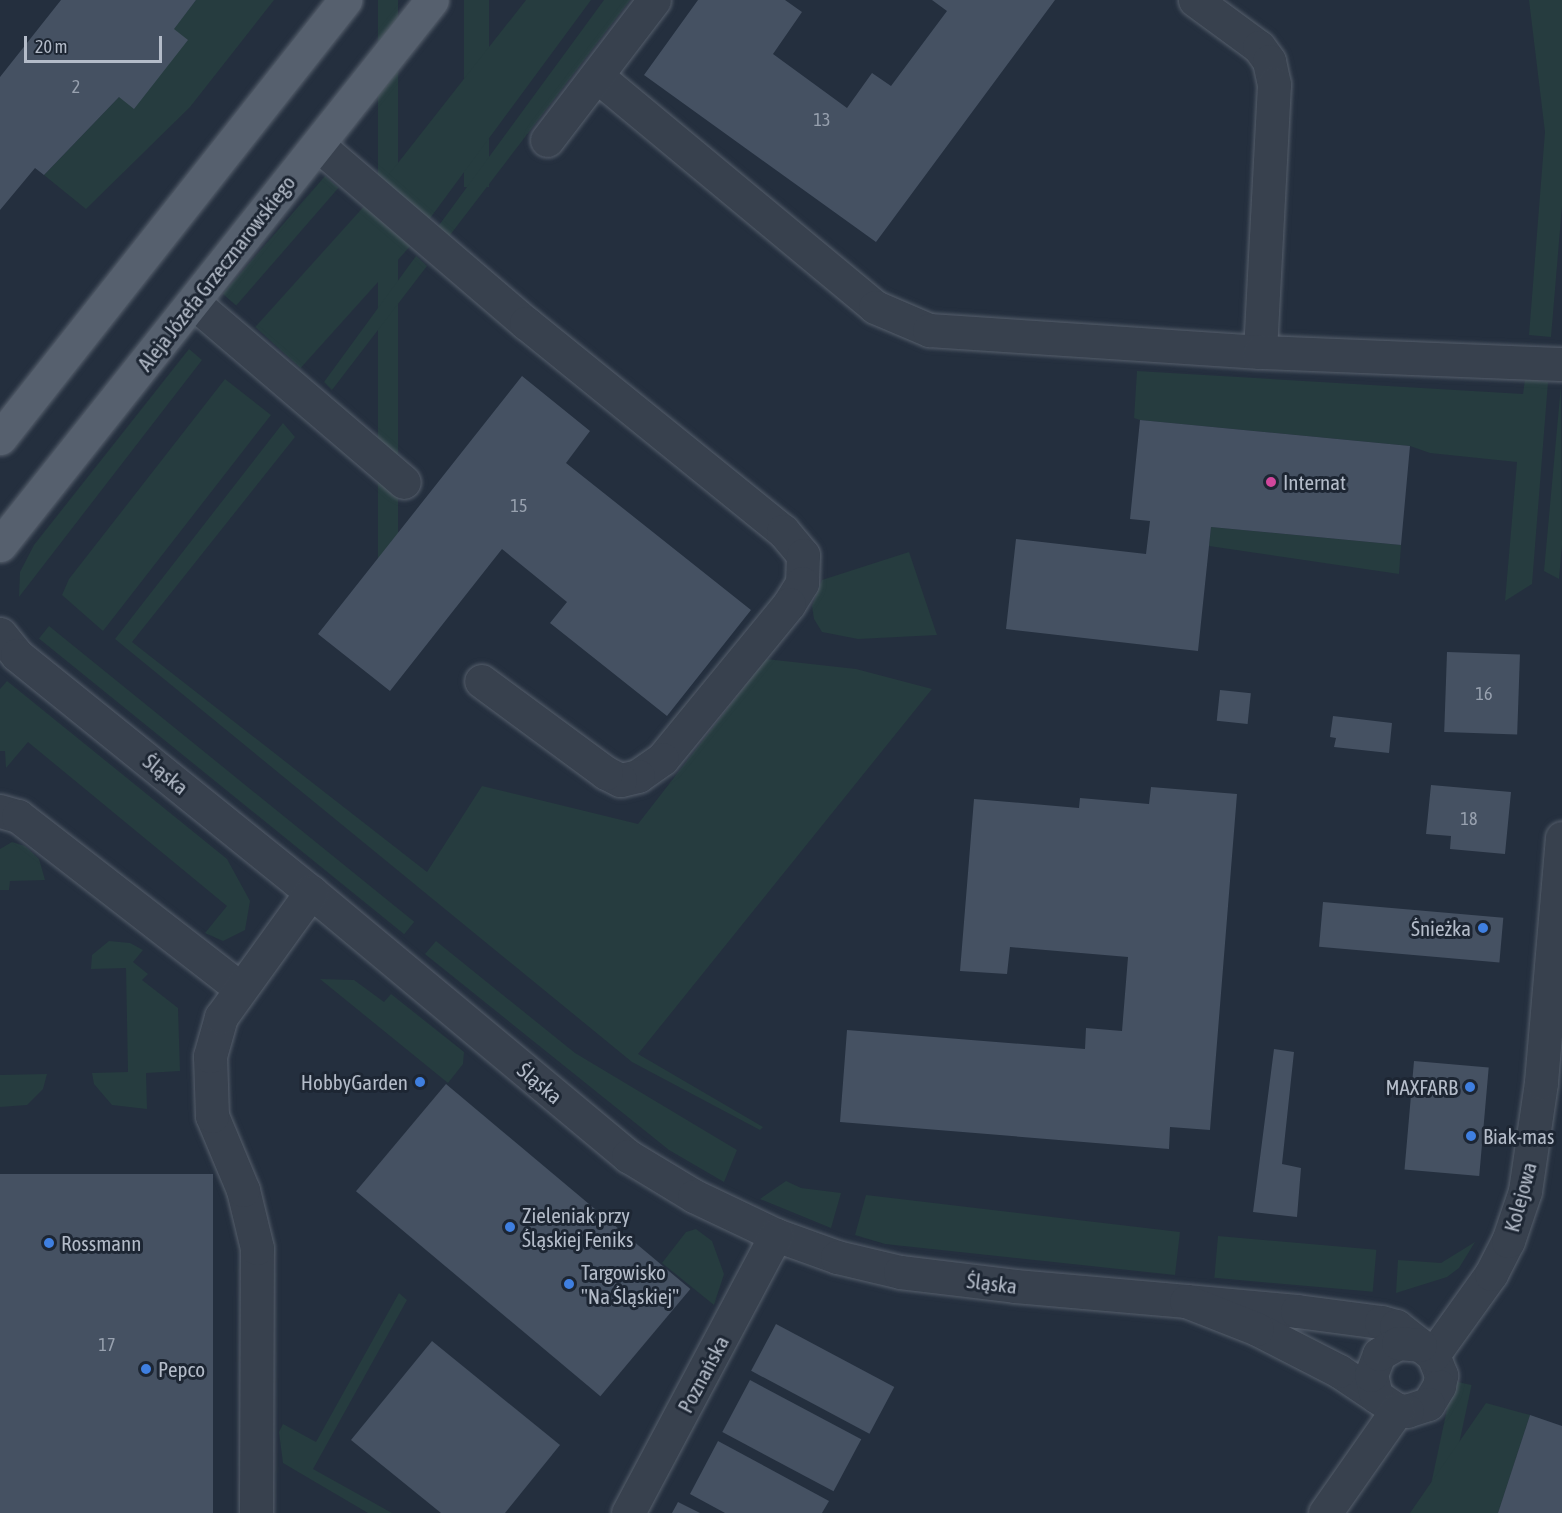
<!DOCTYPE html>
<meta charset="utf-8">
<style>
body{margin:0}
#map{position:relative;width:1562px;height:1513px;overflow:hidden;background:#242f3e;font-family:"Asap Condensed",sans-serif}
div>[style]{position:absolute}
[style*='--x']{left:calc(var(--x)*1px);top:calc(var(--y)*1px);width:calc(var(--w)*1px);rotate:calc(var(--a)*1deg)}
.green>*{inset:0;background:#263c3f;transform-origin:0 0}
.building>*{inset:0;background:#455162;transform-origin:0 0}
.roads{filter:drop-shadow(0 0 2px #565f6c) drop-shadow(0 0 2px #565f6c)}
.minor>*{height:33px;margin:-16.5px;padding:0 16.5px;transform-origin:16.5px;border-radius:16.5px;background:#38414e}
.major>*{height:33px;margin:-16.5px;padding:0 16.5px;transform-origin:16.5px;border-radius:16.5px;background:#56606e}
.dots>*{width:16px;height:16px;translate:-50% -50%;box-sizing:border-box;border:3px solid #1d2633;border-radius:50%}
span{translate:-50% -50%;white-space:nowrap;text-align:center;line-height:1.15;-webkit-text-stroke:6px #1d2633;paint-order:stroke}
.number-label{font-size:18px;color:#98a1af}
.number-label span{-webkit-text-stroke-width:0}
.street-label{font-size:21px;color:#b4bcc9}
.poi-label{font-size:21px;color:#b4bcc9}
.left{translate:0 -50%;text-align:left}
.right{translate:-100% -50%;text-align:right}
.scale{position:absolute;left:24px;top:36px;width:138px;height:27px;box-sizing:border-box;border:3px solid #b4bcc9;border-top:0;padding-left:8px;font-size:18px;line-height:21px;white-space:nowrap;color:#b4bcc9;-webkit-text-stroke:4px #1d2633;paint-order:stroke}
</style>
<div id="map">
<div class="green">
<i style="clip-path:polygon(196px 0,274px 0,190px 107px,86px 209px,44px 175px,119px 97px)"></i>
<i style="left:378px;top:0;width:20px;height:610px"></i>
<i style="left:464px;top:0;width:25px;height:187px"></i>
<i style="clip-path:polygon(526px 0,591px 0,428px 221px,383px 182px)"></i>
<i style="clip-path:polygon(604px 0,630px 0,447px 239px,437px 228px)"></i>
<i style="clip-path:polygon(1529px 0,1562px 0,1562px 206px,1551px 337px,1529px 335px,1545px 132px)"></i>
<i style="left:325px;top:176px;width:18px;height:156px;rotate:41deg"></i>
<i style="left:367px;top:203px;width:61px;height:167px;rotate:42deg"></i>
<i style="clip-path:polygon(416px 256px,427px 266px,332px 390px,324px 382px)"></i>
<i style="clip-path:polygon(189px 349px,202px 360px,19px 597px,20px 572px,34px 545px)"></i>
<i style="clip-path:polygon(1137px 371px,1523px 394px,1525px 379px,1548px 382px,1532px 584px,1505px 601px,1517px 462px,1430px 453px,1410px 446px,1140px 420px,1134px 418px)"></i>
<i style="clip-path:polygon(225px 379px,271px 415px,103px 631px,62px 595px,69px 579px)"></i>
<i style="clip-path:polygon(1561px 385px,1562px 545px,1559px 579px,1544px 571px)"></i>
<i style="clip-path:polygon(283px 423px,295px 437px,132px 642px,427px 872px,482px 786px,638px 824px,766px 659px,856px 669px,932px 689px,638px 1054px,763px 1127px,760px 1130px,632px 1062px,115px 639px)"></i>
<i style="clip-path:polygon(1211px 527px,1401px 545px,1399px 574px,1209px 546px)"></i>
<i style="clip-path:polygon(909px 552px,937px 635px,858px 639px,822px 632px,814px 619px,812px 606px,822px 580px)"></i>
<i style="left:49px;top:626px;width:470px;height:16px;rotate:39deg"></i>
<i style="clip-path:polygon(7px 681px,227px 859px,250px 901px,245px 930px,223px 941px,205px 933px,227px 906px,28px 742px,6px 768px,5px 751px,0 751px,0 689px)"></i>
<i style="clip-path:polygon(12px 842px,25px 846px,39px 859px,45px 880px,10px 881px,9px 890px,0 890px,0 849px)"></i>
<i style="clip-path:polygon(109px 941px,130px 943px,143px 950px,133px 962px,148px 974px,142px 980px,178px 1008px,180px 1071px,146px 1073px,147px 1109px,112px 1105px,94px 1084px,92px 1073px,128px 1072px,126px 968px,91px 969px,92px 955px)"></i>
<i style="clip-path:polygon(436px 941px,575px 1053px,737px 1150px,724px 1182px,669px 1150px,425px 954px)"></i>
<i style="clip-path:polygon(320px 979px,354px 980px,384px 1002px,391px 994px,464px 1052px,463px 1064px,448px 1083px)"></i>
<i style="clip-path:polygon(47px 1074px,43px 1089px,27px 1105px,0 1107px,0 1075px)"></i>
<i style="clip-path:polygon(786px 1181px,801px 1188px,841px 1193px,831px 1228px,760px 1199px)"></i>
<i style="clip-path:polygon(866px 1195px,1180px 1232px,1175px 1275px,885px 1244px,855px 1235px)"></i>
<i style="clip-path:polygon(696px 1229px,712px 1241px,724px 1274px,714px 1305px,662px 1263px,686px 1232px)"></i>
<i style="left:1218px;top:1236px;width:159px;height:42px;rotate:5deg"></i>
<i style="clip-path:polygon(1475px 1242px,1459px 1268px,1447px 1277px,1396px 1293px,1398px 1260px,1441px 1263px)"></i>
<i style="clip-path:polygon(399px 1293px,407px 1300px,313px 1469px,392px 1513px,368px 1513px,283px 1463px,279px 1432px,283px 1424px,316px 1442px)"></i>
<i style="left:1453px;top:1381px;width:19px;height:161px;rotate:12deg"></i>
<i style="clip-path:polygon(1486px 1403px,1530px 1415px,1498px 1513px,1410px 1513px)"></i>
</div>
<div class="building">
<i style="clip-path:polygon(61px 0,196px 0,174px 29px,188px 40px,134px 109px,119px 97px,44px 175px,35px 168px,0 210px,0 77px)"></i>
<i style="clip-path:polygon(698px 0,785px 0,802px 12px,773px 54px,847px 108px,872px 73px,891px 86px,947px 11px,932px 0,1055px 0,876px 242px,644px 75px)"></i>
<i style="clip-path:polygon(522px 376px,590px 431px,566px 463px,751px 610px,667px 716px,550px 623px,567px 602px,502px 549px,390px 691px,318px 634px)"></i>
<i style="clip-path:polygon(1140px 420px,1410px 446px,1401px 545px,1211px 527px,1198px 651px,1006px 629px,1016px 539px,1146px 554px,1150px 521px,1130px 519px)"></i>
<i style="left:1447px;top:652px;width:73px;height:80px;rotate:2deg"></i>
<i style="left:1220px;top:690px;width:31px;height:31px;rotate:6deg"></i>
<i style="clip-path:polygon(1333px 716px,1392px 723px,1389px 753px,1334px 747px,1336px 738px,1330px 737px)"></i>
<i style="clip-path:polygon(1431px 785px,1511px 792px,1505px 854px,1450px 849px,1451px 836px,1426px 834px)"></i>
<i style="clip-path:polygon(1151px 787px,1237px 794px,1210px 1130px,1170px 1127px,1169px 1149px,840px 1122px,847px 1030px,1085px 1049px,1086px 1028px,1122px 1031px,1128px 957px,1010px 947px,1007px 974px,960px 971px,974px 799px,1079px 808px,1080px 798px,1149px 804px)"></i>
<i style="left:1323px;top:902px;width:181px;height:45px;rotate:5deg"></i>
<i style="clip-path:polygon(1274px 1049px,1294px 1052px,1282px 1164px,1301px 1168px,1297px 1217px,1253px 1212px)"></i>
<i style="left:1414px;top:1061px;width:75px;height:109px;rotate:5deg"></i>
<i style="left:446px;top:1084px;width:319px;height:140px;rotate:40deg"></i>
<i style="left:213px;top:1174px;width:339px;height:213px;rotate:90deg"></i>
<i style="left:776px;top:1324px;width:134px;height:53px;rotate:28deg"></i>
<i style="clip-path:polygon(432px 1341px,560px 1445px,505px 1513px,441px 1513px,351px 1440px)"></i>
<i style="left:750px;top:1380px;width:126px;height:59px;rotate:28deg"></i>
<i style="clip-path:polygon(1530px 1415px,1562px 1426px,1562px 1513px,1498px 1513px)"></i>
<i style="clip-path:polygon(718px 1441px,829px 1501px,822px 1513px,725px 1513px,690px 1494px)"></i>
<i style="clip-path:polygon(678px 1502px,700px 1513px,672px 1513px)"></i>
</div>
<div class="roads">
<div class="minor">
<i style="--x:1195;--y:0;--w:79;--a:36.3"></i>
<i style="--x:1259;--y:47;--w:17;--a:54"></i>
<i style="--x:1269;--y:61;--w:24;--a:78"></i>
<i style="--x:1274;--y:84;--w:268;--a:93"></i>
<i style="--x:597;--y:76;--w:361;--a:39.7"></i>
<i style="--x:875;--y:307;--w:59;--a:23.1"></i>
<i style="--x:929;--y:330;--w:332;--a:3.8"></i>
<i style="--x:1260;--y:352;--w:302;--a:2.3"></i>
<i style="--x:547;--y:140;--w:176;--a:-52.6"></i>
<i style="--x:318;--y:145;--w:274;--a:40.6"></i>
<i style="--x:526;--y:323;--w:331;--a:39"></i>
<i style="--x:783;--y:531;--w:31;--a:50"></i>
<i style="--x:803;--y:555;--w:28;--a:92"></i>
<i style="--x:802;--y:583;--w:25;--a:122"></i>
<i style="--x:789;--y:604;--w:200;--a:129.3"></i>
<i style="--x:662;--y:759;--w:29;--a:145"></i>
<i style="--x:638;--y:776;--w:18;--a:167"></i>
<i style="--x:620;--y:780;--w:16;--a:-153"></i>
<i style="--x:606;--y:773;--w:155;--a:-143.6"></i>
<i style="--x:193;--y:302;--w:277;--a:40.5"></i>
<i style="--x:0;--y:634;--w:27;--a:51"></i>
<i style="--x:17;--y:655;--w:378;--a:38.9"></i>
<i style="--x:311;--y:892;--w:413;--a:39.8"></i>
<i style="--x:628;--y:1156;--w:77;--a:31.2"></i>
<i style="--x:694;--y:1196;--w:91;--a:25.4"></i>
<i style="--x:776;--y:1235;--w:65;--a:19.8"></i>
<i style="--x:837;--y:1257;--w:65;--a:13.4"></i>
<i style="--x:900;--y:1272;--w:116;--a:6.9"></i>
<i style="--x:1015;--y:1286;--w:172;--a:5"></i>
<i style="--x:1186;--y:1301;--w:111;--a:5.1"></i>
<i style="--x:1297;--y:1311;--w:85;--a:7.5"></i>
<i style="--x:1381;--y:1322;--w:16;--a:15"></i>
<i style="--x:1396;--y:1326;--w:47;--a:38.1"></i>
<i style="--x:1433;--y:1355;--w:22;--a:68"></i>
<i style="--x:1441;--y:1375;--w:11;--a:100"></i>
<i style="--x:1439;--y:1386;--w:21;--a:121"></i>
<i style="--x:1428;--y:1404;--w:22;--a:162"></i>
<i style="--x:1407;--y:1411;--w:10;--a:-174"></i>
<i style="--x:1397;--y:1410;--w:70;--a:-146.1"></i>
<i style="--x:1339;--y:1371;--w:92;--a:-152.9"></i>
<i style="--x:1257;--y:1329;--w:76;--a:-158.5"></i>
<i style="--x:0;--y:811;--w:19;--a:16"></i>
<i style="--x:18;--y:816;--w:281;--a:37.8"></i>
<i style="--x:1433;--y:1355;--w:100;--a:-54.4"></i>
<i style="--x:1491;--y:1274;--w:37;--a:-63"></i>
<i style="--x:1508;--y:1241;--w:53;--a:-71.2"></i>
<i style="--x:1525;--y:1191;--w:110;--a:-81.6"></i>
<i style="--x:1541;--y:1082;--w:245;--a:-85.1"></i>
<i style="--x:1376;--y:1396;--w:22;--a:-103"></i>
<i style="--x:1371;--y:1375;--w:22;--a:-69"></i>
<i style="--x:1379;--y:1354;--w:22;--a:-30"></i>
<i style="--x:1398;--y:1343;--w:22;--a:5"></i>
<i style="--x:256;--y:1513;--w:265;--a:-89.8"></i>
<i style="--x:257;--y:1248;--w:60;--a:-103.6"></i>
<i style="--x:243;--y:1190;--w:80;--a:-112.7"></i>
<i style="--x:212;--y:1116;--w:60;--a:-91.9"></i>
<i style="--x:210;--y:1056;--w:41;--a:-74.2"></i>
<i style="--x:221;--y:1017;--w:154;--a:-54.2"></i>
<i style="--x:628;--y:1513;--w:315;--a:-62"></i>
<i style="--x:1325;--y:1513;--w:126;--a:-55"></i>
</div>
<div class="major">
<i style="--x:0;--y:438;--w:558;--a:-51.77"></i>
<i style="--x:0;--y:545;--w:695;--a:-51.6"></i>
</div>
</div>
<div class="dots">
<i style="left:1271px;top:482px;background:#d1479c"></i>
<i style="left:1483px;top:928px;background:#3f7fe0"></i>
<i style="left:420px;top:1082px;background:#3f7fe0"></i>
<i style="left:1470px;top:1087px;background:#3f7fe0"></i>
<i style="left:1471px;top:1136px;background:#3f7fe0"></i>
<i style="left:510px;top:1227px;background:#3f7fe0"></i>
<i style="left:49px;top:1243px;background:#3f7fe0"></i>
<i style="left:569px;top:1284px;background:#3f7fe0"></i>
<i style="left:146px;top:1369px;background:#3f7fe0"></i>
</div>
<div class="number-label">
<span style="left:76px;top:87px">2</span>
<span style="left:822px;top:120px">13</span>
<span style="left:519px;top:506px">15</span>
<span style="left:1484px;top:694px">16</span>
<span style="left:1469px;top:819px">18</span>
<span style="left:107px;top:1345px">17</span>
</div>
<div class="street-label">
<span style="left:216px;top:273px;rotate:-52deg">Aleja Józefa Grzecznarowskiego</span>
<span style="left:166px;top:774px;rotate:39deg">Śląska</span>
<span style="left:540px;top:1083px;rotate:40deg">Śląska</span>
<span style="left:1520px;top:1197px;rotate:-75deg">Kolejowa</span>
<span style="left:992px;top:1283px;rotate:7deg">Śląska</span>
<span style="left:703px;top:1374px;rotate:-62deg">Poznańska</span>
</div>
<div class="poi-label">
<span class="left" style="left:1283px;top:482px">Internat</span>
<span class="right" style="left:1471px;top:928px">Śnieżka</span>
<span class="right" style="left:408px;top:1082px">HobbyGarden</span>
<span class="right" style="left:1458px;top:1087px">MAXFARB</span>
<span class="left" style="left:1483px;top:1136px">Biak-mas</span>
<span class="left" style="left:522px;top:1227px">Zieleniak przy<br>Śląskiej Feniks</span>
<span class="left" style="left:61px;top:1243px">Rossmann</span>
<span class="left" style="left:581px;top:1284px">Targowisko<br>"Na Śląskiej"</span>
<span class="left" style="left:158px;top:1369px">Pepco</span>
</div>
<div class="scale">20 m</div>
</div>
